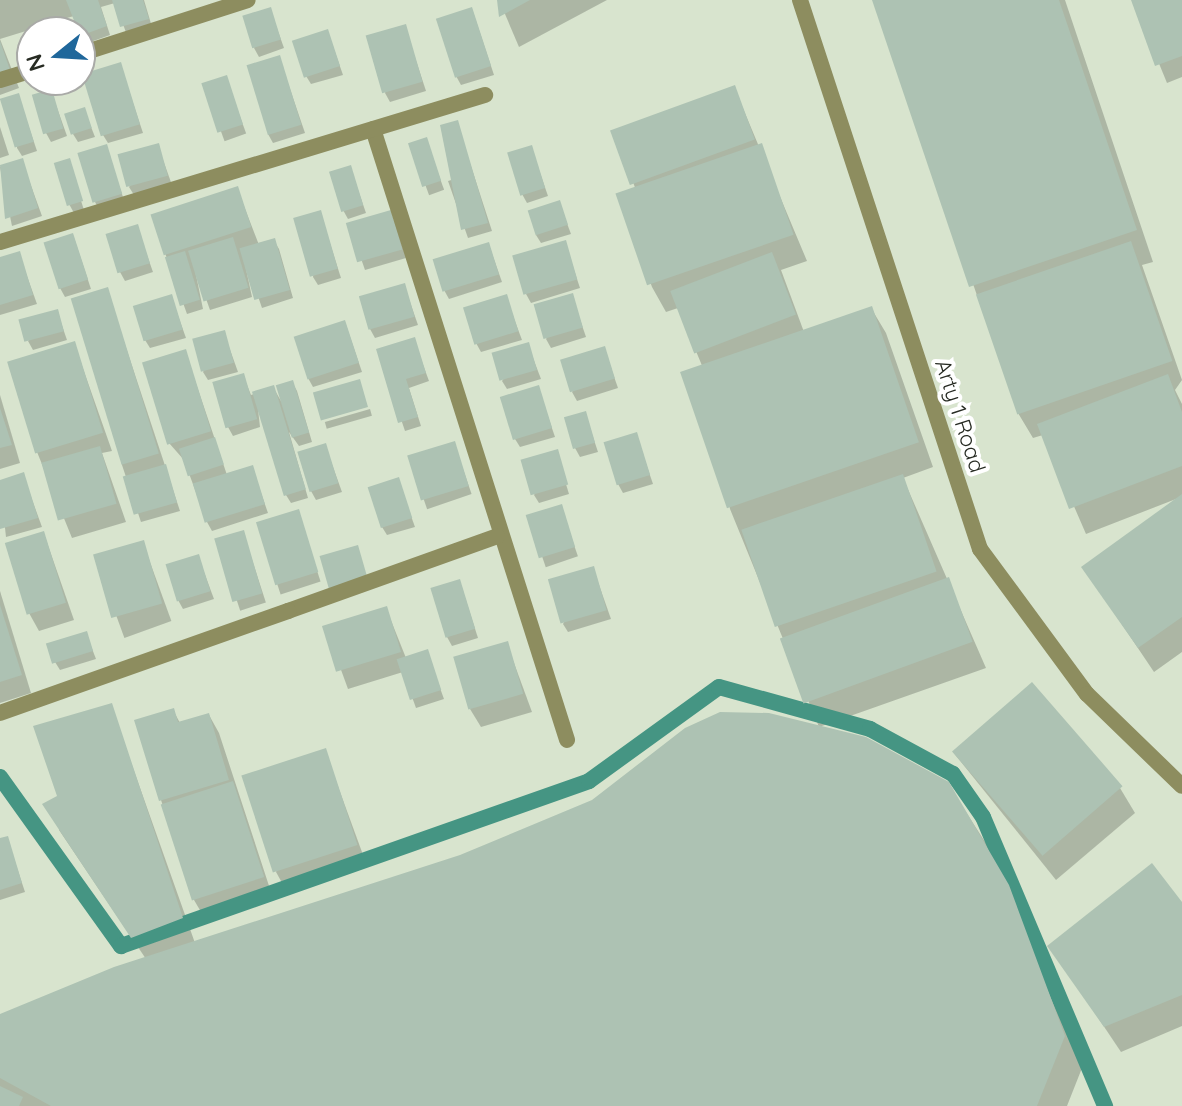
<!DOCTYPE html>
<style>
body{margin:0}
#map{position:relative;width:1182px;height:1106px;overflow:hidden;background:#d8e4ce;font-family:Quicksand,sans-serif}
div>[style]{position:absolute}
[style*='--x']{left:calc(var(--x)*1px);top:calc(var(--y)*1px);width:calc(var(--w)*1px);rotate:calc(var(--a)*1deg)}
.shadow>*{inset:0;background:#0003;transform-origin:0 0}
.stream>*{height:16px;margin:-8px;padding:0 8px;transform-origin:8px;border-radius:8px;background:#459583}
.building>*{inset:0;background:#adc2b3;transform-origin:0 0}
.service>*{height:16px;margin:-8px;padding:0 8px;transform-origin:8px;border-radius:8px;background:#8d8d5f}
.minor>*{height:16px;margin:-8px;padding:0 8px;transform-origin:8px;border-radius:8px;background:#8d8d5f}
span{translate:-50% -50%;white-space:nowrap;text-align:center;line-height:1.15;-webkit-text-stroke:8px #fff;paint-order:stroke}
.street-label{font-size:22px;color:#272b23}
.north{position:absolute;left:16px;top:16px;width:80px;height:80px;box-sizing:border-box;background:#fff;border:2px solid #a9aaa7;border-radius:50%;rotate:252deg;font-size:22px;font-weight:700;line-height:32px;text-align:center;color:#272b23}
.north::after{content:'';display:block;margin:auto;width:28px;height:36px;background:#1f679b;clip-path:polygon(50% 0,100% 100%,50% 72%,0 100%)}
</style>
<div id="map">
<div class="shadow">
<i style="clip-path:polygon(0 0,144px 0,152px 27px,127px 35px,115px 3px,101px 7px,110px 35px,85px 44px,74px 16px,49px 23px,54px 32px,32px 32px,32px 47px,26px 31px,0 39px,19px 88px,0 95px)"></i>
<i style="clip-path:polygon(499px 0,607px 0,519px 47px)"></i>
<i style="clip-path:polygon(874px 0,1065px 0,1153px 262px,1142px 265px,1182px 380px,1175px 390px,1182px 404px,1182px 652px,1154px 672px,1084px 568px,1176px 499px,1086px 534px,1043px 435px,1033px 438px,1018px 413px)"></i>
<i style="clip-path:polygon(1133px 0,1182px 0,1182px 77px,1167px 83px)"></i>
<i style="clip-path:polygon(270px 9px,284px 48px,259px 57px,254px 48px)"></i>
<i style="clip-path:polygon(472px 9px,494px 75px,461px 85px,456px 76px)"></i>
<i style="clip-path:polygon(405px 27px,426px 91px,390px 102px,385px 93px)"></i>
<i style="clip-path:polygon(328px 32px,343px 75px,311px 84px,306px 76px)"></i>
<i style="clip-path:polygon(279px 57px,305px 133px,273px 143px,268px 134px)"></i>
<i style="clip-path:polygon(120px 64px,143px 133px,108px 143px,103px 135px)"></i>
<i style="left:226px;top:78px;width:59px;height:23px;rotate:70deg"></i>
<i style="clip-path:polygon(734px 87px,807px 261px,781px 270px,804px 332px,871px 308px,886px 333px,933px 467px,903px 478px,986px 668px,819px 727px,730px 509px,703px 368px,678px 308px,666px 312px,652px 287px,619px 196px,636px 190px,613px 131px)"></i>
<i style="clip-path:polygon(51px 91px,67px 136px,51px 142px,46px 133px)"></i>
<i style="clip-path:polygon(18px 95px,37px 151px,22px 156px,17px 148px)"></i>
<i style="clip-path:polygon(84px 109px,95px 137px,78px 142px,73px 134px)"></i>
<i style="clip-path:polygon(457px 123px,492px 231px,468px 238px,448px 181px,458px 178px)"></i>
<i style="clip-path:polygon(0 127px,9px 155px,0 158px)"></i>
<i style="left:426px;top:140px;width:53px;height:16px;rotate:70deg"></i>
<i style="clip-path:polygon(158px 146px,172px 185px,134px 195px,129px 187px)"></i>
<i style="clip-path:polygon(106px 147px,125px 203px,100px 211px,95px 202px)"></i>
<i style="clip-path:polygon(531px 147px,548px 196px,527px 203px,522px 194px)"></i>
<i style="clip-path:polygon(22px 161px,42px 216px,12px 226px,0 167px)"></i>
<i style="clip-path:polygon(70px 167px,84px 210px,74px 213px,69px 204px)"></i>
<i style="clip-path:polygon(350px 167px,366px 213px,348px 219px,343px 210px)"></i>
<i style="clip-path:polygon(237px 188px,259px 245px,274px 241px,279px 249px,293px 298px,262px 308px,242px 250px,252px 297px,210px 310px,194px 265px,203px 309px,187px 314px,165px 253px)"></i>
<i style="clip-path:polygon(559px 202px,571px 234px,541px 243px,536px 235px)"></i>
<i style="clip-path:polygon(320px 212px,341px 278px,318px 285px,313px 277px)"></i>
<i style="clip-path:polygon(395px 221px,406px 258px,365px 270px,349px 224px)"></i>
<i style="clip-path:polygon(137px 227px,153px 272px,125px 281px,120px 272px)"></i>
<i style="clip-path:polygon(73px 235px,91px 289px,65px 297px,60px 288px)"></i>
<i style="clip-path:polygon(565px 243px,580px 288px,531px 303px,526px 294px)"></i>
<i style="clip-path:polygon(489px 245px,502px 282px,449px 299px,444px 290px)"></i>
<i style="clip-path:polygon(19px 254px,37px 304px,0 315px,0 260px)"></i>
<i style="clip-path:polygon(404px 285px,418px 325px,375px 338px,370px 329px)"></i>
<i style="clip-path:polygon(107px 290px,180px 511px,141px 522px,122px 465px)"></i>
<i style="clip-path:polygon(171px 296px,186px 338px,150px 348px,145px 340px)"></i>
<i style="clip-path:polygon(572px 296px,586px 337px,551px 348px,546px 339px)"></i>
<i style="clip-path:polygon(506px 297px,522px 340px,481px 352px,476px 343px)"></i>
<i style="clip-path:polygon(57px 311px,67px 340px,33px 350px,28px 341px)"></i>
<i style="clip-path:polygon(345px 322px,362px 372px,313px 387px,308px 378px)"></i>
<i style="clip-path:polygon(224px 333px,238px 372px,208px 380px,203px 372px)"></i>
<i style="clip-path:polygon(414px 340px,429px 381px,409px 388px,421px 426px,405px 431px,378px 351px)"></i>
<i style="clip-path:polygon(74px 343px,112px 451px,102px 453px,126px 522px,72px 538px,37px 452px)"></i>
<i style="clip-path:polygon(528px 345px,541px 379px,507px 389px,502px 381px)"></i>
<i style="clip-path:polygon(604px 348px,618px 388px,577px 401px,572px 392px)"></i>
<i style="clip-path:polygon(185px 351px,227px 475px,252px 467px,268px 513px,212px 531px,207px 522px,184px 460px,169px 443px,145px 363px)"></i>
<i style="clip-path:polygon(243px 375px,251px 395px,273px 387px,281px 401px,292px 382px,297px 391px,312px 442px,299px 446px,289px 432px,308px 498px,291px 503px,286px 495px,257px 400px,260px 427px,233px 436px,228px 427px)"></i>
<i style="clip-path:polygon(538px 387px,555px 437px,520px 447px,515px 439px)"></i>
<i style="clip-path:polygon(0 395px,20px 463px,0 469px)"></i>
<i style="left:370px;top:409px;width:7px;height:47px;rotate:74deg"></i>
<i style="clip-path:polygon(585px 413px,598px 452px,580px 457px,575px 448px)"></i>
<i style="clip-path:polygon(636px 434px,653px 484px,623px 493px,618px 484px)"></i>
<i style="left:454px;top:443px;width:54px;height:47px;rotate:71deg"></i>
<i style="clip-path:polygon(325px 445px,342px 492px,316px 500px,311px 491px)"></i>
<i style="clip-path:polygon(558px 458px,569px 494px,539px 503px,534px 495px)"></i>
<i style="clip-path:polygon(23px 475px,42px 527px,6px 537px,0 482px)"></i>
<i style="clip-path:polygon(398px 480px,415px 527px,387px 535px,382px 527px)"></i>
<i style="left:561px;top:507px;width:52px;height:34px;rotate:71deg"></i>
<i style="left:298px;top:512px;width:73px;height:42px;rotate:72deg"></i>
<i style="left:243px;top:532px;width:74px;height:27px;rotate:72deg"></i>
<i style="clip-path:polygon(44px 534px,74px 620px,39px 631px,29px 613px)"></i>
<i style="left:143px;top:543px;width:83px;height:50px;rotate:70deg"></i>
<i style="clip-path:polygon(198px 556px,214px 599px,183px 609px,178px 600px)"></i>
<i style="clip-path:polygon(593px 568px,611px 619px,568px 632px,563px 624px)"></i>
<i style="clip-path:polygon(460px 582px,478px 638px,452px 646px,447px 637px)"></i>
<i style="clip-path:polygon(0 591px,31px 693px,0 703px)"></i>
<i style="clip-path:polygon(386px 608px,406px 658px,427px 652px,444px 699px,416px 708px,403px 672px,348px 689px,325px 626px)"></i>
<i style="clip-path:polygon(86px 633px,96px 659px,60px 670px,55px 662px)"></i>
<i style="clip-path:polygon(507px 644px,532px 712px,481px 727px,470px 709px)"></i>
<i style="clip-path:polygon(111px 706px,195px 943px,948px 784px,996px 859px,1082px 1068px,1067px 1106px,0 1106px,0 1016px,146px 959px,59px 830px,59px 797px)"></i>
<i style="clip-path:polygon(173px 710px,180px 723px,209px 715px,219px 733px,272px 895px,204px 917px,194px 900px,161px 800px)"></i>
<i style="clip-path:polygon(325px 751px,366px 863px,286px 890px,276px 872px)"></i>
<i style="clip-path:polygon(953px 752px,1120px 788px,1135px 813px,1056px 880px)"></i>
<i style="clip-path:polygon(7px 838px,25px 892px,0 900px,0 840px)"></i>
<i style="clip-path:polygon(1182px 905px,1182px 1026px,1121px 1052px,1050px 946px)"></i>
</div>
<div class="stream">
<i style="--x:0;--y:777;--w:208;--a:54.4"></i>
<i style="--x:121;--y:946;--w:496;--a:-19.4"></i>
<i style="--x:589;--y:781;--w:160;--a:-35.9"></i>
<i style="--x:719;--y:687;--w:157;--a:15.5"></i>
<i style="--x:870;--y:729;--w:94;--a:28.5"></i>
<i style="--x:953;--y:774;--w:52;--a:55.1"></i>
<i style="--x:983;--y:817;--w:314;--a:67.1"></i>
</div>
<div class="building">
<i style="clip-path:polygon(66px 0,98px 0,107px 26px,80px 36px)"></i>
<i style="clip-path:polygon(112px 0,143px 0,149px 19px,120px 27px)"></i>
<i style="clip-path:polygon(497px 0,530px 0,499px 17px)"></i>
<i style="clip-path:polygon(872px 0,1059px 0,1137px 230px,969px 287px)"></i>
<i style="clip-path:polygon(1131px 0,1182px 0,1182px 56px,1155px 66px)"></i>
<i style="left:271px;top:7px;width:34px;height:30px;rotate:73deg"></i>
<i style="left:472px;top:7px;width:62px;height:38px;rotate:72deg"></i>
<i style="clip-path:polygon(51px 23px,54px 32px,32px 32px,32px 52px,25px 33px)"></i>
<i style="left:406px;top:24px;width:60px;height:42px;rotate:74deg"></i>
<i style="left:328px;top:29px;width:39px;height:38px;rotate:72deg"></i>
<i style="clip-path:polygon(0 41px,10px 70px,0 73px)"></i>
<i style="left:280px;top:55px;width:73px;height:35px;rotate:73deg"></i>
<i style="left:121px;top:62px;width:65px;height:41px;rotate:73deg"></i>
<i style="left:227px;top:75px;width:52px;height:27px;rotate:72deg"></i>
<i style="left:735px;top:85px;width:58px;height:133px;rotate:70deg"></i>
<i style="left:52px;top:89px;width:41px;height:21px;rotate:74deg"></i>
<i style="left:19px;top:93px;width:51px;height:20px;rotate:73deg"></i>
<i style="left:85px;top:107px;width:22px;height:22px;rotate:72deg"></i>
<i style="clip-path:polygon(458px 120px,488px 223px,461px 230px,440px 125px)"></i>
<i style="left:427px;top:137px;width:46px;height:20px;rotate:72deg"></i>
<i style="left:159px;top:143px;width:34px;height:43px;rotate:75deg"></i>
<i style="left:762px;top:143px;width:97px;height:155px;rotate:71deg"></i>
<i style="left:107px;top:144px;width:52px;height:31px;rotate:73deg"></i>
<i style="left:532px;top:145px;width:45px;height:26px;rotate:73deg"></i>
<i style="clip-path:polygon(23px 158px,38px 208px,5px 219px,0 165px)"></i>
<i style="left:70px;top:158px;width:45px;height:17px;rotate:73deg"></i>
<i style="left:351px;top:165px;width:42px;height:23px;rotate:73deg"></i>
<i style="left:238px;top:186px;width:43px;height:92px;rotate:72deg"></i>
<i style="left:560px;top:200px;width:26px;height:34px;rotate:72deg"></i>
<i style="left:321px;top:210px;width:61px;height:29px;rotate:74deg"></i>
<i style="left:391px;top:210px;width:41px;height:47px;rotate:74deg"></i>
<i style="left:138px;top:224px;width:41px;height:34px;rotate:73deg"></i>
<i style="left:73px;top:233px;width:49px;height:31px;rotate:72deg"></i>
<i style="left:233px;top:237px;width:53px;height:47px;rotate:73deg"></i>
<i style="left:275px;top:238px;width:54px;height:37px;rotate:74deg"></i>
<i style="left:566px;top:240px;width:41px;height:56px;rotate:74deg"></i>
<i style="left:1131px;top:241px;width:127px;height:164px;rotate:71deg"></i>
<i style="left:489px;top:242px;width:34px;height:59px;rotate:73deg"></i>
<i style="clip-path:polygon(20px 251px,33px 295px,0 305px,0 257px)"></i>
<i style="left:185px;top:251px;width:51px;height:21px;rotate:73deg"></i>
<i style="left:772px;top:252px;width:67px;height:109px;rotate:69deg"></i>
<i style="left:405px;top:283px;width:35px;height:48px;rotate:74deg"></i>
<i style="left:108px;top:287px;width:174px;height:39px;rotate:73deg"></i>
<i style="left:573px;top:293px;width:36px;height:41px;rotate:74deg"></i>
<i style="left:172px;top:294px;width:37px;height:41px;rotate:73deg"></i>
<i style="left:507px;top:294px;width:39px;height:46px;rotate:73deg"></i>
<i style="left:872px;top:306px;width:144px;height:203px;rotate:71deg"></i>
<i style="left:58px;top:309px;width:23px;height:41px;rotate:75deg"></i>
<i style="left:345px;top:320px;width:45px;height:54px;rotate:72deg"></i>
<i style="left:225px;top:330px;width:34px;height:34px;rotate:75deg"></i>
<i style="clip-path:polygon(415px 337px,426px 373px,406px 379px,418px 417px,398px 423px,376px 349px)"></i>
<i style="left:75px;top:341px;width:96px;height:71px;rotate:73deg"></i>
<i style="left:529px;top:342px;width:29px;height:39px;rotate:74deg"></i>
<i style="left:605px;top:346px;width:34px;height:47px;rotate:73deg"></i>
<i style="left:186px;top:349px;width:86px;height:46px;rotate:73deg"></i>
<i style="left:244px;top:373px;width:48px;height:33px;rotate:74deg"></i>
<i style="clip-path:polygon(1168px 374px,1182px 412px,1182px 466px,1069px 509px,1037px 424px)"></i>
<i style="left:360px;top:379px;width:29px;height:49px;rotate:74deg"></i>
<i style="left:293px;top:380px;width:55px;height:18px;rotate:73deg"></i>
<i style="left:274px;top:385px;width:109px;height:23px;rotate:73deg"></i>
<i style="left:539px;top:385px;width:45px;height:41px;rotate:73deg"></i>
<i style="clip-path:polygon(0 408px,12px 445px,0 448px)"></i>
<i style="left:586px;top:411px;width:33px;height:23px;rotate:74deg"></i>
<i style="left:637px;top:432px;width:45px;height:35px;rotate:73deg"></i>
<i style="left:215px;top:437px;width:29px;height:38px;rotate:72deg"></i>
<i style="left:455px;top:441px;width:47px;height:50px;rotate:73deg"></i>
<i style="left:326px;top:443px;width:42px;height:30px;rotate:73deg"></i>
<i style="left:100px;top:446px;width:60px;height:61px;rotate:74deg"></i>
<i style="left:558px;top:449px;width:37px;height:39px;rotate:74deg"></i>
<i style="left:166px;top:464px;width:40px;height:45px;rotate:74deg"></i>
<i style="left:253px;top:465px;width:41px;height:63px;rotate:73deg"></i>
<i style="clip-path:polygon(24px 472px,38px 518px,0 529px,0 480px)"></i>
<i style="left:903px;top:474px;width:103px;height:171px;rotate:71deg"></i>
<i style="left:399px;top:477px;width:43px;height:33px;rotate:72deg"></i>
<i style="clip-path:polygon(1182px 494px,1182px 617px,1138px 648px,1081px 567px)"></i>
<i style="left:562px;top:504px;width:45px;height:38px;rotate:73deg"></i>
<i style="left:299px;top:509px;width:66px;height:45px;rotate:73deg"></i>
<i style="left:244px;top:530px;width:66px;height:31px;rotate:74deg"></i>
<i style="left:44px;top:531px;width:75px;height:41px;rotate:73deg"></i>
<i style="left:144px;top:540px;width:66px;height:53px;rotate:74deg"></i>
<i style="left:358px;top:545px;width:36px;height:40px;rotate:74deg"></i>
<i style="left:199px;top:554px;width:39px;height:35px;rotate:73deg"></i>
<i style="left:594px;top:566px;width:46px;height:48px;rotate:74deg"></i>
<i style="left:949px;top:577px;width:69px;height:180px;rotate:70deg"></i>
<i style="left:460px;top:579px;width:52px;height:31px;rotate:73deg"></i>
<i style="clip-path:polygon(0 605px,22px 675px,0 682px)"></i>
<i style="left:387px;top:606px;width:48px;height:68px;rotate:73deg"></i>
<i style="left:87px;top:631px;width:21px;height:43px;rotate:73deg"></i>
<i style="left:508px;top:641px;width:55px;height:57px;rotate:74deg"></i>
<i style="left:428px;top:649px;width:43px;height:33px;rotate:72deg"></i>
<i style="left:1032px;top:682px;width:138px;height:106px;rotate:49deg"></i>
<i style="clip-path:polygon(112px 703px,183px 918px,131px 938px,42px 804px,57px 796px,33px 726px)"></i>
<i style="clip-path:polygon(174px 708px,178px 722px,209px 713px,229px 780px,159px 801px,134px 720px)"></i>
<i style="clip-path:polygon(720px 712px,769px 713px,866px 737px,949px 782px,1009px 885px,1065px 1036px,1037px 1106px,51px 1106px,0 1078px,0 1014px,114px 967px,460px 855px,592px 800px,685px 728px)"></i>
<i style="left:326px;top:748px;width:102px;height:89px;rotate:72deg"></i>
<i style="left:233px;top:781px;width:101px;height:76px;rotate:72deg"></i>
<i style="clip-path:polygon(8px 836px,22px 883px,0 890px,0 838px)"></i>
<i style="clip-path:polygon(1152px 863px,1182px 902px,1182px 995px,1104px 1027px,1047px 946px)"></i>
<i style="clip-path:polygon(0 1086px,23px 1097px,19px 1106px,0 1106px)"></i>
</div>
<div class="service">
<i style="--x:80;--y:54;--w:176;--a:-17.8"></i>
<i style="--x:0;--y:80;--w:34;--a:-17"></i>
<i style="--x:373;--y:129;--w:641;--a:72.38"></i>
<i style="--x:0;--y:242;--w:507;--a:-16.86"></i>
<i style="--x:288;--y:611;--w:222;--a:-19.7"></i>
</div>
<div class="minor">
<i style="--x:800;--y:0;--w:578;--a:71.85"></i>
<i style="--x:980;--y:549;--w:180;--a:53.6"></i>
<i style="--x:1087;--y:694;--w:132;--a:44.1"></i>
<i style="--x:0;--y:713;--w:306;--a:-19.5"></i>
</div>
<div class="street-label">
<span style="left:960px;top:416px;rotate:72deg">Arty 1 Road</span>
</div>
<div class="north">N</div>
</div>
